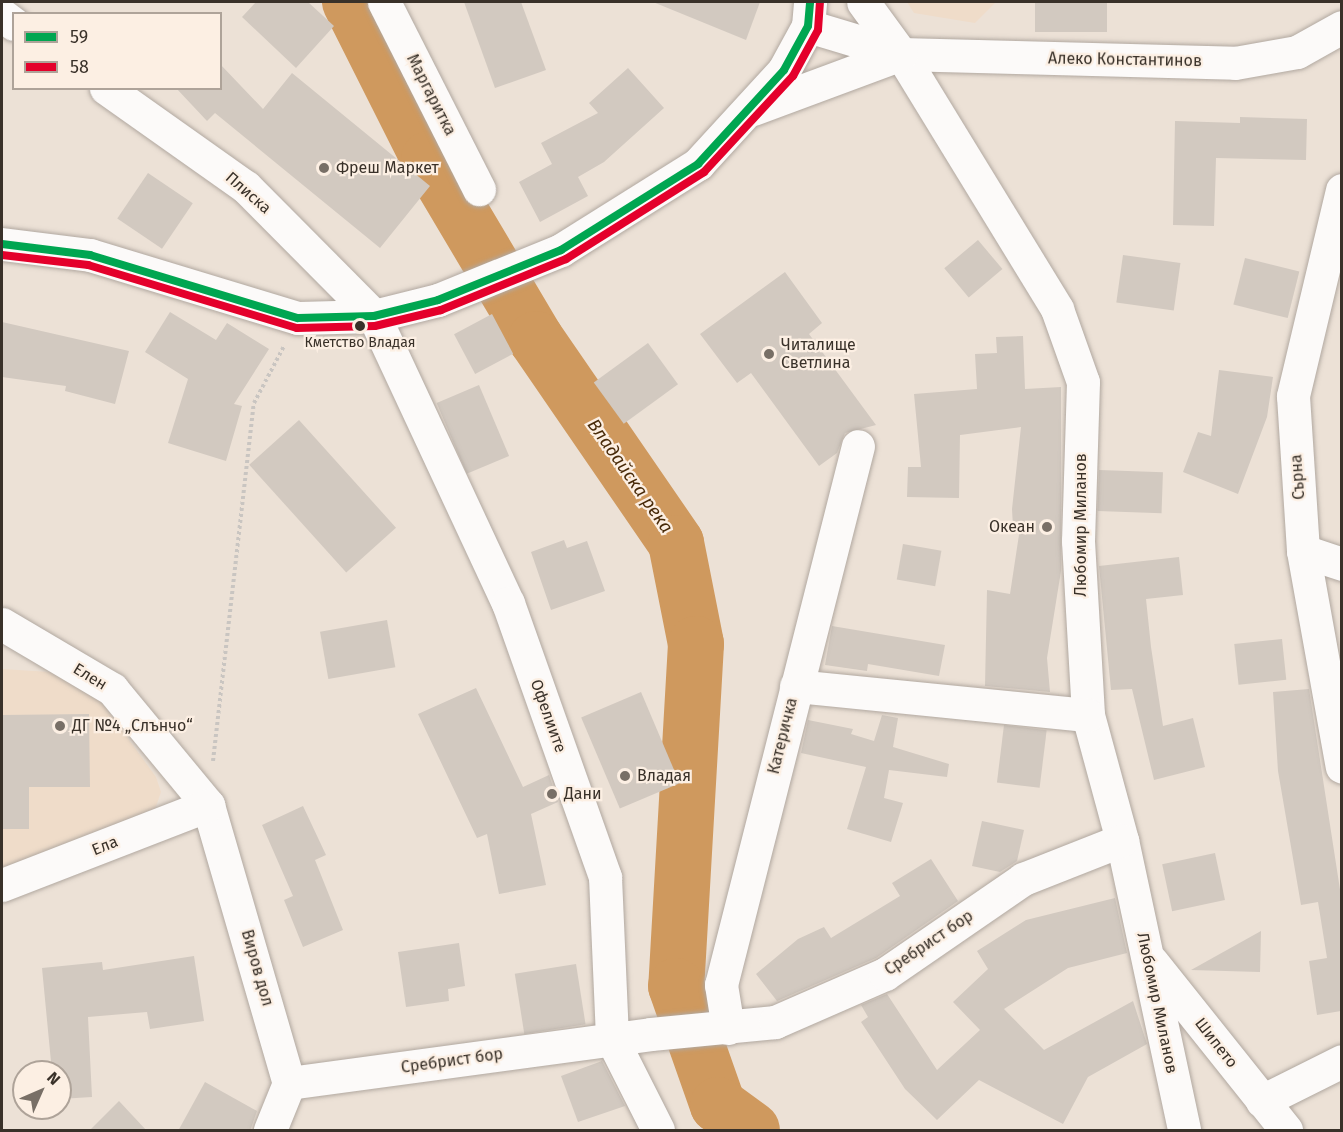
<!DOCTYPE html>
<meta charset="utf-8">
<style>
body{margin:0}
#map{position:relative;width:1343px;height:1132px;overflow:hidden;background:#ece1d6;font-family:"Fira Sans",sans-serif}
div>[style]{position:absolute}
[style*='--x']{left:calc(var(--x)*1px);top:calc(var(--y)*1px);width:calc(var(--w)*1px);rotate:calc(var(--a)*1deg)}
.built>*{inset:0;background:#efdcc9}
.river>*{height:56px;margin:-28px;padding:0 28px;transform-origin:28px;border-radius:28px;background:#cf995e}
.building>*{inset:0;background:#d2c9c0;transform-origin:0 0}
.path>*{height:4px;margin-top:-2px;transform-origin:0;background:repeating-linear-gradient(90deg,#c9c5c1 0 3px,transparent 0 6px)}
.roads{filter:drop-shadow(0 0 2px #b1a8a0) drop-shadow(0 0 2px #b1a8a0)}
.minor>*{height:33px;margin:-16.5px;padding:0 16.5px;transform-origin:16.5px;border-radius:16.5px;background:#fcfaf9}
.bus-1>*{height:8px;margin:-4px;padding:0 4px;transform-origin:4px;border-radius:4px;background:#00a651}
.bus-2>*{height:8px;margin:-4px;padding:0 4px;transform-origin:4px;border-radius:4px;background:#e4002b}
.dots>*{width:16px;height:16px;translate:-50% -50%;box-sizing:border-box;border:3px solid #fcefe3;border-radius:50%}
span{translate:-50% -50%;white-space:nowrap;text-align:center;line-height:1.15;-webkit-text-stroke:4.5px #fcefe3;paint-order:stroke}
.bus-label{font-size:14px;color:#393129}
.street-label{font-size:16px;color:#393129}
.poi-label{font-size:16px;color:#393129}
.left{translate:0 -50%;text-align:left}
.right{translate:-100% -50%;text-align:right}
.water-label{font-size:18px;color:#492b0a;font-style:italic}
.frame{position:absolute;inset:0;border:3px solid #393129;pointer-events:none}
.legend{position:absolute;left:12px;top:12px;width:210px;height:78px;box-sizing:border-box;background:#fcefe3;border:2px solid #aea399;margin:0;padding:8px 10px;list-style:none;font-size:18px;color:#393129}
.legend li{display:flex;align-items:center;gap:12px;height:30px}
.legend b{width:30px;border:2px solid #aea399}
.north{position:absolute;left:12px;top:1060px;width:60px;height:60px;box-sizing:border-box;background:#fcefe3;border:2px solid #aea399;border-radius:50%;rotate:45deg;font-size:16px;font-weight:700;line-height:24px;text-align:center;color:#393129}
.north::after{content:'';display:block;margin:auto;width:21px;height:27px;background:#786f66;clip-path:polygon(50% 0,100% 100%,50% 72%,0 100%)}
</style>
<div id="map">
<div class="built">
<i style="clip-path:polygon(907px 2px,996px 2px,975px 23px,914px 13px)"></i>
<i style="clip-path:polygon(2px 669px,81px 674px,156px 777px,161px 792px,155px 809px,2px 873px)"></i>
</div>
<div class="river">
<i style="--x:350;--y:2;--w:176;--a:63.3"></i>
<i style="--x:429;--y:159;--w:209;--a:59.3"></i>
<i style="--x:536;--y:339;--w:247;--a:55.5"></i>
<i style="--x:676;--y:543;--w:103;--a:78.8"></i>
<i style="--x:696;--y:644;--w:343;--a:93.3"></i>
<i style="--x:676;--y:986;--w:126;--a:70.6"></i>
<i style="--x:718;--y:1105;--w:42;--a:36.3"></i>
</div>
<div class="building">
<i style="clip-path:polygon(256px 2px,308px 2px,334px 26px,296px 68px,242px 17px)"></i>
<i style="clip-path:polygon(464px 2px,521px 2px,546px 70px,495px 88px)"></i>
<i style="clip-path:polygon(653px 2px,760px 2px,746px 40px)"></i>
<i style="left:1035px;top:2px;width:72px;height:30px"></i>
<i style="clip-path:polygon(220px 64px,263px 109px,292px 73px,430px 186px,380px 248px,215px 113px,207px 121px,176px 88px,220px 88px)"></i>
<i style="clip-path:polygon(628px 68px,664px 108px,604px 162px,578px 177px,588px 196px,540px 222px,519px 182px,552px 164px,541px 143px,598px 113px,589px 103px)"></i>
<i style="clip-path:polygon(1240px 117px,1307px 119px,1306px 160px,1216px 158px,1214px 226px,1173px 225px,1175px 121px,1240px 123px)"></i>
<i style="left:148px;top:173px;width:54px;height:55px;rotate:34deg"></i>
<i style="left:978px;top:240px;width:38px;height:44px;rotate:50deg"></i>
<i style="left:1123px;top:255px;width:58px;height:48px;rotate:8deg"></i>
<i style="left:1245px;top:258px;width:56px;height:48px;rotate:14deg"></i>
<i style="clip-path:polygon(785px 272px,822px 323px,809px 334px,876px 425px,845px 433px,837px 453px,819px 466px,751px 373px,737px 383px,700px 334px)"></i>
<i style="clip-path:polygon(170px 312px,216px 340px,227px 323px,269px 349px,234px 404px,242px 406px,226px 461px,168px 443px,188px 379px,145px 352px)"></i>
<i style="left:492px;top:314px;width:45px;height:43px;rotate:62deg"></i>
<i style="clip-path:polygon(2px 322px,129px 351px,115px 404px,65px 391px,66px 386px,2px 377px)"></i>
<i style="clip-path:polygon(1023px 336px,1025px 389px,1061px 387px,1061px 571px,1047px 658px,1050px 692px,985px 686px,987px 590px,1010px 594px,1020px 528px,1013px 527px,1012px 509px,1021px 427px,960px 435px,959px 498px,907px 497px,908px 467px,921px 467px,914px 394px,977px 389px,975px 354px,997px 353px,996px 337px)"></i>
<i style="left:648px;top:343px;width:51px;height:67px;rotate:54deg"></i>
<i style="clip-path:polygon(1219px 370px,1273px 377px,1267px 417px,1238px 494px,1183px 472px,1198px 432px,1211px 436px)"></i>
<i style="left:479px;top:385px;width:77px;height:46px;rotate:67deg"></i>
<i style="left:299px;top:420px;width:145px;height:67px;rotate:48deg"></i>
<i style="left:1099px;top:470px;width:64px;height:41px;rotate:2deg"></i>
<i style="clip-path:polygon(564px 540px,567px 548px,587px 541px,605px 591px,551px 610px,531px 552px)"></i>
<i style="left:903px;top:544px;width:39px;height:36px;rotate:10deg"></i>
<i style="clip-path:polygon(1179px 557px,1183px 595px,1146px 599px,1151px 647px,1163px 726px,1193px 718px,1205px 767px,1154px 780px,1132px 689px,1111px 690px,1099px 566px)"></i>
<i style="left:387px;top:620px;width:48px;height:68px;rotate:80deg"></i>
<i style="clip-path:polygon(832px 626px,945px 645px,939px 676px,868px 664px,867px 671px,825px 665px)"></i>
<i style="left:1282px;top:639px;width:41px;height:48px;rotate:84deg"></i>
<i style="clip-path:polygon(476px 688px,523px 787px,549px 775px,558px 802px,531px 814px,546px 885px,499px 894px,487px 834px,477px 838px,418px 714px)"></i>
<i style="clip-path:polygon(1309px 689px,1341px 896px,1341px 1011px,1317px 1015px,1309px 961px,1327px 958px,1318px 902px,1301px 905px,1278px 771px,1273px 692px)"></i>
<i style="left:641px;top:692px;width:99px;height:65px;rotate:67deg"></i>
<i style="clip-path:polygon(89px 714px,90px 787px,29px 787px,29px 829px,2px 829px,2px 715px)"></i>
<i style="clip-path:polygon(882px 715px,898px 718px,893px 747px,949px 764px,947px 777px,889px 770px,884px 798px,903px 803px,891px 842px,847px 829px,866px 767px,801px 753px,808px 720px,853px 729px,851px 734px,874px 741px)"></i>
<i style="left:1004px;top:725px;width:43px;height:58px;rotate:7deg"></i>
<i style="clip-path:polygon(303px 806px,326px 855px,315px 860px,343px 930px,303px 947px,284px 900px,293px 896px,262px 825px)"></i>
<i style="clip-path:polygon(982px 821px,1024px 830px,1017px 861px,1000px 872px,972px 866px)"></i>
<i style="left:1215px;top:853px;width:48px;height:54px;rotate:78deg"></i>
<i style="clip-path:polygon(931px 859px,958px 901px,876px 958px,777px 1001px,756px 974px,798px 939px,824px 927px,831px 938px,900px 896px,892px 883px)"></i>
<i style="clip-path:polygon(1115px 898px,1127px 953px,1068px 968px,1004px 1009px,1044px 1050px,1133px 1001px,1147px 1044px,1088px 1077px,1063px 1124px,979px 1080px,937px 1120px,905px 1089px,861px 1022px,868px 1017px,861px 1005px,887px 994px,937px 1070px,980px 1030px,953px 1002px,988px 969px,977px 951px,1026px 920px)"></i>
<i style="clip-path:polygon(1261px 931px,1260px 972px,1191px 970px)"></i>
<i style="clip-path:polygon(459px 943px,465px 986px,448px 989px,449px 1001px,406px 1007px,398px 952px)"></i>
<i style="clip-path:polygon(194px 956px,204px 1021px,150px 1029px,147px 1012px,88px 1017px,92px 1097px,60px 1099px,60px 1072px,52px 1072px,42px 968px,102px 962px,103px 970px)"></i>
<i style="left:576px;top:964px;width:61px;height:62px;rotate:81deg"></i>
<i style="clip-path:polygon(602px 1061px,625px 1106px,578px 1122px,561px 1076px)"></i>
<i style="clip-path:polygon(205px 1082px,257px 1111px,250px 1131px,178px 1131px)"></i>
<i style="clip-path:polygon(119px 1101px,147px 1131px,89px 1131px)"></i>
</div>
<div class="path">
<i style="--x:213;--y:761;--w:360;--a:-83.5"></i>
<i style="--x:254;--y:403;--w:64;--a:-62.2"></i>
</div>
<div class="roads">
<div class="minor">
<i style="--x:384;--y:2;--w:210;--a:63.1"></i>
<i style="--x:2;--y:15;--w:15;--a:37"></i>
<i style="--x:808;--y:26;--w:97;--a:16.8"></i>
<i style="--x:901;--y:54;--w:299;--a:58.5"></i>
<i style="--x:1057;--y:309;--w:77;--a:70.4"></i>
<i style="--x:1083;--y:382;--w:159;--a:91.8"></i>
<i style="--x:1078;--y:541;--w:174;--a:86.7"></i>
<i style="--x:1088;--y:715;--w:130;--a:74.8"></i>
<i style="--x:1122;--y:840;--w:297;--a:77.9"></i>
<i style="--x:901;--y:54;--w:334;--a:1.5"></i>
<i style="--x:1235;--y:63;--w:63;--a:-10.1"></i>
<i style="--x:1297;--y:52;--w:51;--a:-29.1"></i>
<i style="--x:106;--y:88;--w:171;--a:35.3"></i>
<i style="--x:246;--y:187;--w:182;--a:45.2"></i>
<i style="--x:374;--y:316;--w:317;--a:65"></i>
<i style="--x:508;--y:603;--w:291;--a:70.5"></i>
<i style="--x:605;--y:877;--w:162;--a:87.5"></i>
<i style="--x:612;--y:1039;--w:102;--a:63.2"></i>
<i style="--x:753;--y:109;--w:158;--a:-20.4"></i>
<i style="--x:901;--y:54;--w:64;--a:-126.2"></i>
<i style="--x:1342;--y:190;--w:212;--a:103.4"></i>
<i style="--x:1293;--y:396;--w:155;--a:86.3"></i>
<i style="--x:1303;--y:551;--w:219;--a:79.8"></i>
<i style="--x:2;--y:244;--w:89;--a:7.1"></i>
<i style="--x:90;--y:255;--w:217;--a:16.9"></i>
<i style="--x:298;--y:318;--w:76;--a:-1.5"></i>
<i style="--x:374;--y:316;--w:66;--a:-14"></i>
<i style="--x:438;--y:300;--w:133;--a:-22.1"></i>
<i style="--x:561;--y:250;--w:162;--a:-32.1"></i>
<i style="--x:698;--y:164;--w:127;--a:-47.5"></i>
<i style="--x:784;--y:70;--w:50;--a:-61.4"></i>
<i style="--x:808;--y:26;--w:24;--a:-85"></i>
<i style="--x:1303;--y:551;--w:41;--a:18.4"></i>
<i style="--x:2;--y:624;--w:128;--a:30.6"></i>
<i style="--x:112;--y:689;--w:151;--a:50.4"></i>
<i style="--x:208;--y:805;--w:290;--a:73.8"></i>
<i style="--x:289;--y:1083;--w:51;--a:112"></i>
<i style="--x:796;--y:686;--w:293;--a:5.7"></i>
<i style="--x:2;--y:885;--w:221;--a:-21.2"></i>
<i style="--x:1152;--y:962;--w:215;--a:51.4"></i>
<i style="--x:728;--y:1028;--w:44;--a:-99.2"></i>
<i style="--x:721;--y:985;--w:556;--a:-75.74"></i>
<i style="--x:289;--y:1083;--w:365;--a:-7.7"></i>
<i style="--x:651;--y:1034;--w:125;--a:-5.5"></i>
<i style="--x:775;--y:1022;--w:120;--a:-23.6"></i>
<i style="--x:885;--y:974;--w:168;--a:-34.5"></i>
<i style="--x:1023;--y:879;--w:106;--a:-21.5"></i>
<i style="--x:1262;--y:1101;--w:89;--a:-26.6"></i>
</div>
</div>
<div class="bus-1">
<i style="--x:2;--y:244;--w:89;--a:7.1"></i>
<i style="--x:90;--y:255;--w:217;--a:16.9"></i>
<i style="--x:298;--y:318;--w:76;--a:-1.5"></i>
<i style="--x:374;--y:316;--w:66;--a:-14"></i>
<i style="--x:438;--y:300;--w:133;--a:-22.1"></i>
<i style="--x:561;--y:250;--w:162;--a:-32.1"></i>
<i style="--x:698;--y:164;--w:127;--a:-47.5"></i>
<i style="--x:784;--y:70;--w:50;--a:-61.4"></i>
<i style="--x:808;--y:26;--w:24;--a:-85"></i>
</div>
<div class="bus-2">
<i style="--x:2;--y:255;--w:87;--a:6.6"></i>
<i style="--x:88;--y:265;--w:218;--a:16.8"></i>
<i style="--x:297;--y:328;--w:78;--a:-1.5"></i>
<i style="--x:375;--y:326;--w:68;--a:-13.6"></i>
<i style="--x:441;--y:310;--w:135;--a:-22.2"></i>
<i style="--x:566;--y:259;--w:163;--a:-32.2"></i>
<i style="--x:704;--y:172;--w:131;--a:-47.2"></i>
<i style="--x:793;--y:76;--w:52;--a:-61.5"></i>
<i style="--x:818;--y:30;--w:27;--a:-86"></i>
</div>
<div class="dots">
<i style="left:324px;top:168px;background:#786f66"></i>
<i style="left:360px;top:326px;background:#393129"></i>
<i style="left:769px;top:354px;background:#786f66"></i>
<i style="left:1047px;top:527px;background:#786f66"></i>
<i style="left:60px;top:726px;background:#786f66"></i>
<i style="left:625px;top:776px;background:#786f66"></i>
<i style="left:552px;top:794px;background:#786f66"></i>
</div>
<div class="bus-label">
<span style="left:360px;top:343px">Кметство Владая</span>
</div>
<div class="street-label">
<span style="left:1125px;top:60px;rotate:1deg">Алеко Константинов</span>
<span style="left:431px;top:95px;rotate:63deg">Маргаритка</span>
<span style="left:248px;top:193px;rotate:41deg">Плиска</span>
<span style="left:1298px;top:477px;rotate:-94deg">Сърна</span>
<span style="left:1081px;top:525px;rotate:-90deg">Любомир Миланов</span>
<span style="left:90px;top:677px;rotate:31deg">Елен</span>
<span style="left:548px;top:716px;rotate:70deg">Офелиите</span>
<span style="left:783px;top:736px;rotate:-76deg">Катеричка</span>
<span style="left:105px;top:846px;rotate:-22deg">Ела</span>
<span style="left:929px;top:943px;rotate:-34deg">Сребрист бор</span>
<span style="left:257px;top:968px;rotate:74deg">Виров дол</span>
<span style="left:1157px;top:1003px;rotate:78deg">Любомир Миланов</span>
<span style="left:1216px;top:1043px;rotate:52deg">Шипето</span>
<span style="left:452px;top:1061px;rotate:-8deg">Сребрист бор</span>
</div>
<div class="poi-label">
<span class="left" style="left:336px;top:168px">Фреш Маркет</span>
<span class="left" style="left:781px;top:354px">Читалище<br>Светлина</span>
<span class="right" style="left:1035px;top:527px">Океан</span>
<span class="left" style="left:72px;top:726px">ДГ №4 „Слънчо“</span>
<span class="left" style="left:637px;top:776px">Владая</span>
<span class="left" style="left:564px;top:794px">Дани</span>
</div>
<div class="water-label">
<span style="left:630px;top:476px;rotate:55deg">Владайска река</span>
</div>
<div class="frame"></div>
<ul class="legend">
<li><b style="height:8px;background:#00a651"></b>59</li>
<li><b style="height:8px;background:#e4002b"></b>58</li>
</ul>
<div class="north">N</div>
</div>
